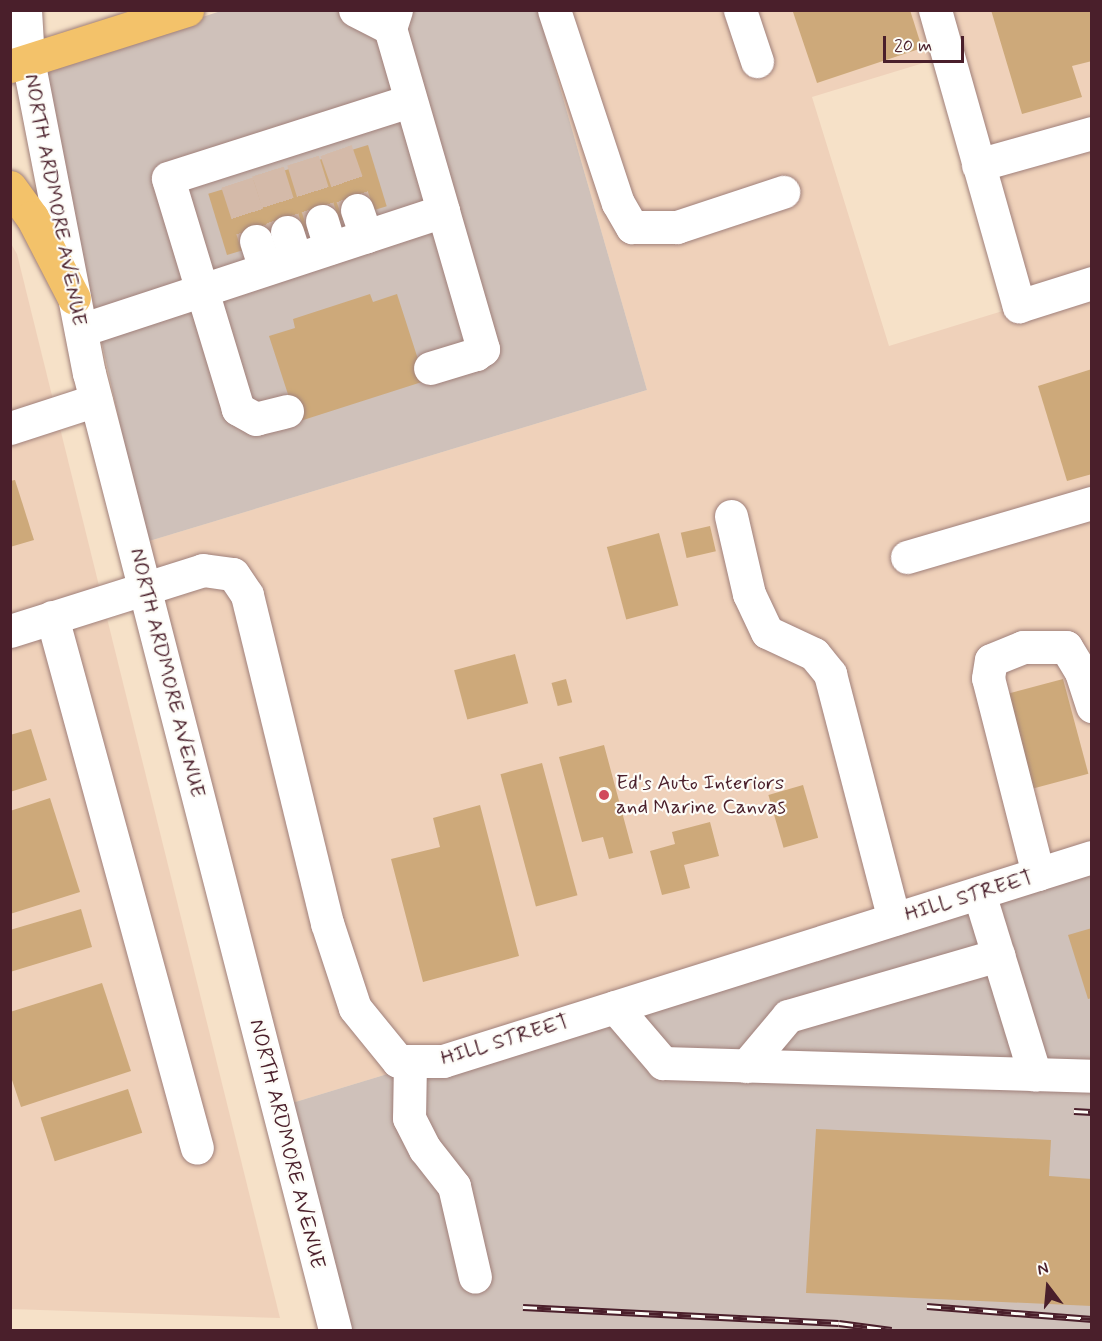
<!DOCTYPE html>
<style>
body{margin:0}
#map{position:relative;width:1102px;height:1341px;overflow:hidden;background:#f6e1c8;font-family:Mynerve,sans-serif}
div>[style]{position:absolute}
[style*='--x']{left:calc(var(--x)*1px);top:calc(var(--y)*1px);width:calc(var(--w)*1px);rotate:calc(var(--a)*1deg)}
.built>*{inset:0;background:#efd1ba}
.industrial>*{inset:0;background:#cfc1ba}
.building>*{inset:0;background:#cda97a;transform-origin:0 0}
.minor-tunnel>*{height:33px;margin-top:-16.5px;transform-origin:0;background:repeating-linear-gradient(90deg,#d4baa9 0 33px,transparent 0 49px)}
.roads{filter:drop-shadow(0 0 2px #a0807a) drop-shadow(0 0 2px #a0807a)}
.minor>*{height:33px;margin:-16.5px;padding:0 16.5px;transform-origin:16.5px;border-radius:16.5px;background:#fff}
.major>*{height:33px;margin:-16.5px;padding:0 16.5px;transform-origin:16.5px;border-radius:16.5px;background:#f3c26a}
.rail>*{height:7px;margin-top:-3.5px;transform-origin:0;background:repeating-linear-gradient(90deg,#fdfcf7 0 14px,#4a1f2b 0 28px);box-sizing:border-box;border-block:2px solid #4a1f2b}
.dots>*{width:16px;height:16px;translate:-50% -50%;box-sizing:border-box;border:3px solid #fdfcf7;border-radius:50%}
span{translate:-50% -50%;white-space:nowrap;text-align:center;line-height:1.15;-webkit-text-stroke:4.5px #fdfcf7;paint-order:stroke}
.street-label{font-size:21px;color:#4a1f2b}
.poi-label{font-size:21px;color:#4a1f2b}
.left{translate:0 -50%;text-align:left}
.frame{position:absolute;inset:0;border:12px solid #4a1f2b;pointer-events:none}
.north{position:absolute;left:1018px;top:1257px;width:60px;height:60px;-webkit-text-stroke:4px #fdfcf7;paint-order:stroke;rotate:344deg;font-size:16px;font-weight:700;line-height:24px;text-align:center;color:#4a1f2b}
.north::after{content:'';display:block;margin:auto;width:21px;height:27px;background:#4a1f2b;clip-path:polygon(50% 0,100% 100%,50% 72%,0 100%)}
.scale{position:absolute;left:883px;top:36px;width:81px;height:27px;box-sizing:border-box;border:3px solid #4a1f2b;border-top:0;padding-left:8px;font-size:18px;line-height:21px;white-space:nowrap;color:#4a1f2b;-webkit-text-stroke:4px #fdfcf7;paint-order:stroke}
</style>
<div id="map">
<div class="built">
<i style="clip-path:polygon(538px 11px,933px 11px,943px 57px,812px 97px,889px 346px,1022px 305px,939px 11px,1091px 11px,1091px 860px,292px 1103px,146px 542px,647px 390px)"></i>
<i style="clip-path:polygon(10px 242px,17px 254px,280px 1318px,11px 1309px)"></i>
</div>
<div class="industrial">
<i style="clip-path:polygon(221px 11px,538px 11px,647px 390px,146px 542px,41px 69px)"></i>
<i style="clip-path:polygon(1091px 860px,1091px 1330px,352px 1330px,292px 1103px)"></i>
</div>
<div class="building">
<i style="clip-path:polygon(910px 10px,922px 48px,817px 83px,793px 12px)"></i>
<i style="clip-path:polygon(991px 10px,1092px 10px,1092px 61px,1072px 66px,1082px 97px,1022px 114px)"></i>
<i style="left:368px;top:145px;width:64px;height:167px;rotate:73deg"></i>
<i style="clip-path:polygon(370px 294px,373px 302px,397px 294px,425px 381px,297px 422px,269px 336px,295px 328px,293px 319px)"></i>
<i style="clip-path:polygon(1092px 369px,1092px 474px,1067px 481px,1038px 386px)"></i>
<i style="clip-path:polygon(15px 480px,34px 540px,10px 547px,10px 481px)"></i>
<i style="left:710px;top:526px;width:26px;height:30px;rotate:77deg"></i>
<i style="left:659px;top:533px;width:75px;height:54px;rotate:75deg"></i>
<i style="left:515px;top:654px;width:51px;height:63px;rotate:75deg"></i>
<i style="left:566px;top:679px;width:24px;height:15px;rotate:75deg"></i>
<i style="left:1063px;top:679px;width:98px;height:63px;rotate:75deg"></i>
<i style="clip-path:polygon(31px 729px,47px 780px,10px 792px,10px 735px)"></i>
<i style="clip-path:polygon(604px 745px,633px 853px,609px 859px,603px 837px,582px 842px,559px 757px)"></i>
<i style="left:542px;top:763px;width:137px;height:43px;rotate:75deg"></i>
<i style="left:803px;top:785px;width:55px;height:36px;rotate:74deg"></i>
<i style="clip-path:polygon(50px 798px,80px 892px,10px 914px,10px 811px)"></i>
<i style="clip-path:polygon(480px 805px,519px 956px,423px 982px,391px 859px,440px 847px,433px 818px)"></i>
<i style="clip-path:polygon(710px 822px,719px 856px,684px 865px,690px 888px,662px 895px,650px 851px,675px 844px,672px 832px)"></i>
<i style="clip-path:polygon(81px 909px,92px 947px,10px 972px,10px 930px)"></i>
<i style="clip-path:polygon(1092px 928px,1092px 998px,1088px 999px,1068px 935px)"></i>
<i style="clip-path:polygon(102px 983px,131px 1071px,21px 1107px,10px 1074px,10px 1012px)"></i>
<i style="left:128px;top:1089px;width:46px;height:92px;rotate:72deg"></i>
<i style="clip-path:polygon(816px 1129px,1051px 1140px,1049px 1176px,1092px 1179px,1092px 1306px,806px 1293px)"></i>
</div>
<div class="minor-tunnel">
<i style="--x:336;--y:150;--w:64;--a:70.7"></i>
<i style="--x:303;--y:160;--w:64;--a:72.7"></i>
<i style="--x:268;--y:171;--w:64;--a:72.7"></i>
<i style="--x:237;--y:182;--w:62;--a:72.1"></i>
</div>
<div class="roads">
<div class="minor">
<i style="--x:25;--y:10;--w:50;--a:86.6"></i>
<i style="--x:28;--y:60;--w:319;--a:79"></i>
<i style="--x:89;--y:373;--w:988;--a:75.58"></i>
<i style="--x:355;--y:10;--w:39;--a:27"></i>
<i style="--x:396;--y:10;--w:19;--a:108"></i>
<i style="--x:390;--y:28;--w:191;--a:73.8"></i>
<i style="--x:554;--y:10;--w:203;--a:71.7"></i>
<i style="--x:618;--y:203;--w:28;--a:60"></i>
<i style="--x:632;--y:227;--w:45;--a:0"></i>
<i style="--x:677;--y:227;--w:112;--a:-18.3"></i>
<i style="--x:740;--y:10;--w:54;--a:71.6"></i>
<i style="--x:935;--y:10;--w:308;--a:74.2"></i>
<i style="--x:1019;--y:306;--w:77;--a:-17.5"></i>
<i style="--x:978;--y:165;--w:118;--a:-15.7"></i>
<i style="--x:357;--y:210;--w:28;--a:71"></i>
<i style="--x:322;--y:221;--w:28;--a:73"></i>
<i style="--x:287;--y:232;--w:28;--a:72"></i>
<i style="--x:256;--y:241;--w:29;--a:72"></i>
<i style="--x:81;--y:330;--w:381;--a:-18.2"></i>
<i style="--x:443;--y:211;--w:144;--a:73.8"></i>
<i style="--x:483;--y:349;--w:9;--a:144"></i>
<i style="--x:476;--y:354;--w:48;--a:163.1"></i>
<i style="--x:287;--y:411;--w:32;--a:166"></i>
<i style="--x:256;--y:419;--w:21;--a:-151"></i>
<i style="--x:238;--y:409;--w:241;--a:-106.9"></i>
<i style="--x:168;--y:178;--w:254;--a:-17.7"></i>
<i style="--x:10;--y:428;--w:90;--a:-18"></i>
<i style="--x:731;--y:516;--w:80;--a:77"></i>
<i style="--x:749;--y:594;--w:42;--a:64.7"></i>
<i style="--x:767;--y:632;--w:52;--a:25.1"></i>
<i style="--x:814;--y:654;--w:26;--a:51"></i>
<i style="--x:830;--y:674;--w:253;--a:75.4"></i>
<i style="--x:907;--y:557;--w:193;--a:-16.3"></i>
<i style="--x:52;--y:617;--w:550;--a:74.73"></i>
<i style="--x:10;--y:631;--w:202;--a:-17.5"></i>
<i style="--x:203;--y:570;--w:30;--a:8"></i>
<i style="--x:233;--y:574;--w:25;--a:56"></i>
<i style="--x:247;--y:595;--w:338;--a:76.3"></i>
<i style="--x:327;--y:923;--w:89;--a:71.8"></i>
<i style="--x:355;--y:1008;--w:68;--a:50.9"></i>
<i style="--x:398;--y:1061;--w:45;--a:0"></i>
<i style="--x:443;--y:1061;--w:680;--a:-17.45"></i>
<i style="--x:1038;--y:874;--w:202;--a:-104.3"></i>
<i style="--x:988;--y:678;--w:18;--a:-81"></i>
<i style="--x:991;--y:660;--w:35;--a:-22"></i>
<i style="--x:1023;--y:647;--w:43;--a:0"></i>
<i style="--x:1066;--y:647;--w:29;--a:59"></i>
<i style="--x:1081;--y:672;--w:36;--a:72"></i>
<i style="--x:979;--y:893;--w:190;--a:72.9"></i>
<i style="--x:615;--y:1007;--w:74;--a:49.4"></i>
<i style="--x:663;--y:1063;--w:429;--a:1.7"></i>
<i style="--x:410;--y:1062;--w:56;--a:91"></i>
<i style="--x:409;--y:1118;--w:35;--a:63"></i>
<i style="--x:425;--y:1149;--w:47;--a:51.9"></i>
<i style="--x:454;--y:1186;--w:93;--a:77"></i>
<i style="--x:746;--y:1066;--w:65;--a:-50"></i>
<i style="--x:788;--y:1016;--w:219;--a:-16.2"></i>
</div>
<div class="major">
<i style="--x:10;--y:66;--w:186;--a:-17.6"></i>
<i style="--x:10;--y:187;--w:37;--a:54"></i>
<i style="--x:32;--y:217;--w:91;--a:62.6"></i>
</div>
</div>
<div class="rail">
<i style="--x:1074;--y:1111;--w:18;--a:3"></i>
<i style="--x:927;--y:1306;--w:166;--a:4.5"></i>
<i style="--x:523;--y:1307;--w:316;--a:2.9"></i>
<i style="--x:839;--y:1323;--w:53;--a:7.5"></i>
</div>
<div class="dots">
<i style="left:604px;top:795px;background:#d1495b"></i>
</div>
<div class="street-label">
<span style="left:55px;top:200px;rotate:79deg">NORTH ARDMORE AVENUE</span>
<span style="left:167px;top:673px;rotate:76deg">NORTH ARDMORE AVENUE</span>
<span style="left:969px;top:896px;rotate:-17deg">HILL STREET</span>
<span style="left:505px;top:1040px;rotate:-17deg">HILL STREET</span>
<span style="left:287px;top:1144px;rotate:76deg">NORTH ARDMORE AVENUE</span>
</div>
<div class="poi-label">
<span class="left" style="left:616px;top:795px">Ed's Auto Interiors<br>and Marine Canvas</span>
</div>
<div class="frame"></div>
<div class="north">N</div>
<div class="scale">20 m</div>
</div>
